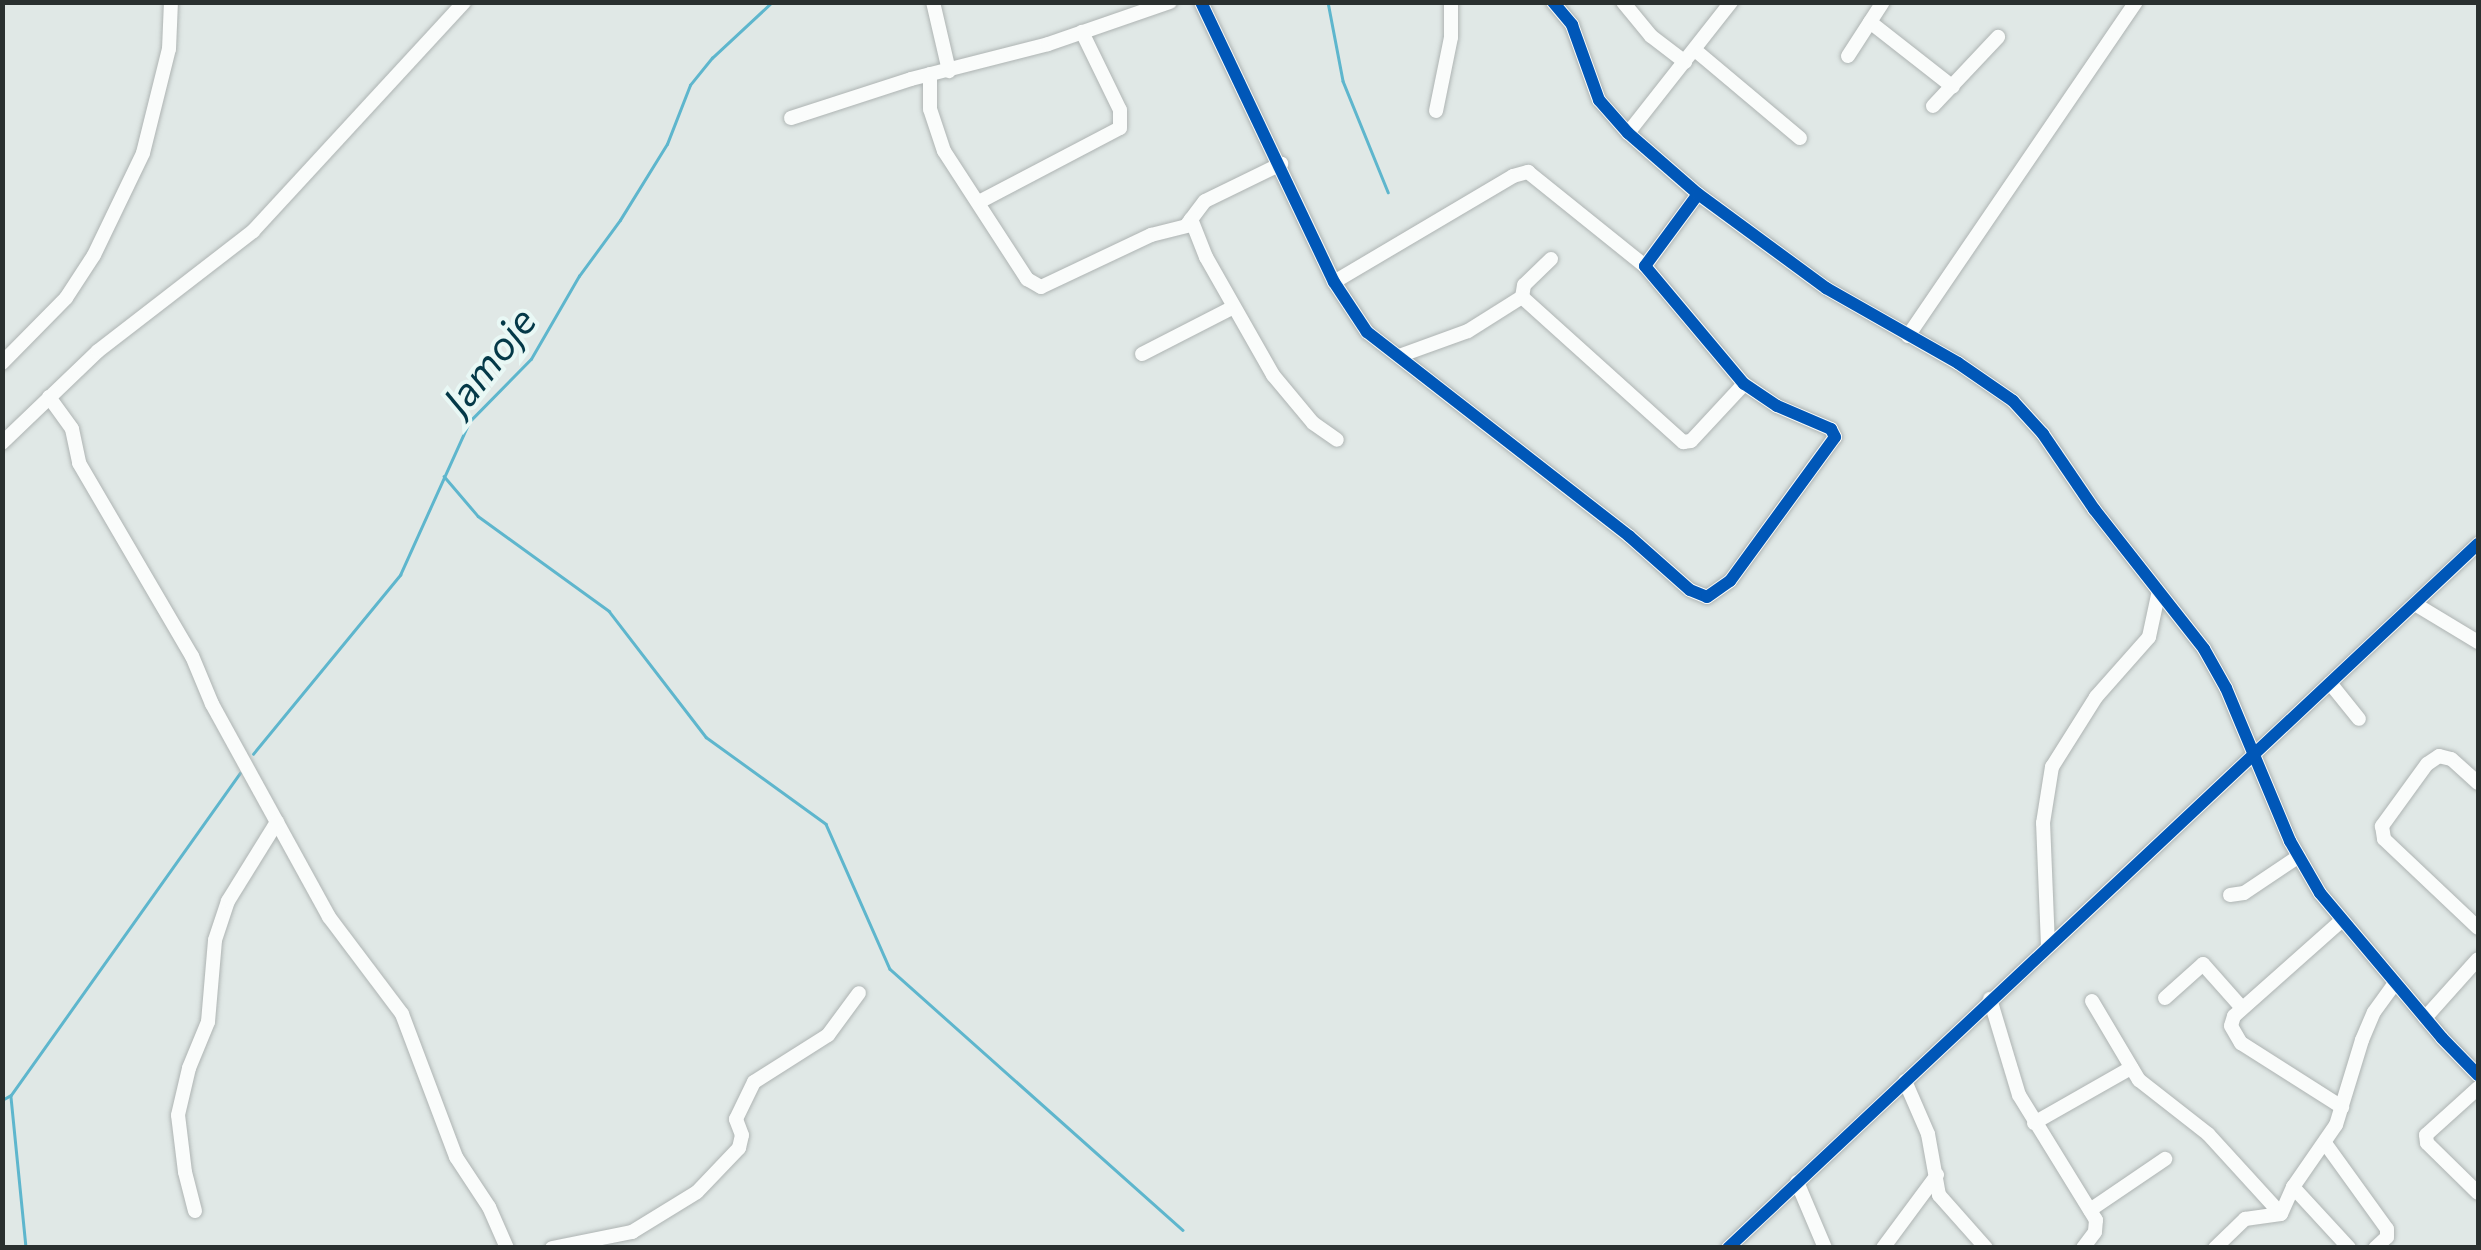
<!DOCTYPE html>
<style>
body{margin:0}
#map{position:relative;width:2481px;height:1250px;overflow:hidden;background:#e0e8e6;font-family:Commissioner,sans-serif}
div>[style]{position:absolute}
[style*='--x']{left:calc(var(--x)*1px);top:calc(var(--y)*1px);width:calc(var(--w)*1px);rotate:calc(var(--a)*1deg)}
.stream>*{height:2.5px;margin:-1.25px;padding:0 1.25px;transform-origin:1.25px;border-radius:1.25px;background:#5eb6cd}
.roads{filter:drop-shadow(0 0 2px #aeb4b3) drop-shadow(0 0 2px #aeb4b3)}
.minor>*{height:14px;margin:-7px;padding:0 7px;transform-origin:7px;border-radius:7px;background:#fafcfb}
.cycleway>*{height:12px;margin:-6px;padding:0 6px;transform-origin:6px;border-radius:6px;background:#0057b8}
span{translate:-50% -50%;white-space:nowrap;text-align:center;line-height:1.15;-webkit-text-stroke:8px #e9f8f5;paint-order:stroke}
.water-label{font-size:40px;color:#043948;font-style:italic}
.frame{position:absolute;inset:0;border:5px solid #2a302f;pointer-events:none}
</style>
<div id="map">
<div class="stream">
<i style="--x:1328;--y:2;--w:80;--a:79.2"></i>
<i style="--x:1343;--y:81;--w:120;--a:67.9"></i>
<i style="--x:444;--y:476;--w:52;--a:49.6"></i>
<i style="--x:478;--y:516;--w:162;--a:35.9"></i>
<i style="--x:609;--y:611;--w:159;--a:52.4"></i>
<i style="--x:706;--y:737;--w:148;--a:35.9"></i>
<i style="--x:826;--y:824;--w:158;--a:66.2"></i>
<i style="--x:890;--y:969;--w:392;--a:41.7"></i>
<i style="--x:253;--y:754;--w:232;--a:-50.6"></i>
<i style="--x:400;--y:575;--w:168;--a:-65.7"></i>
<i style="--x:469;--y:422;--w:88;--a:-45.5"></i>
<i style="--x:531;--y:359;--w:96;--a:-60"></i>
<i style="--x:579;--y:276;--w:69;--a:-53.8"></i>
<i style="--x:620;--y:220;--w:89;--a:-58.3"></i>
<i style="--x:667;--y:144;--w:63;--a:-68.7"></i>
<i style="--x:690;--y:85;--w:35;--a:-51"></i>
<i style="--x:712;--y:58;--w:82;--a:-43"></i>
<i style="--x:11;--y:1097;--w:152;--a:84.3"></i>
<i style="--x:2;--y:1100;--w:10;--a:-29"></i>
<i style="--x:11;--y:1095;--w:395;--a:-54.6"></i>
</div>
<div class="roads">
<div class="minor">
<i style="--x:933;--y:2;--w:71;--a:76.9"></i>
<i style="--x:1201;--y:2;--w:310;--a:64.6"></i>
<i style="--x:1334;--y:282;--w:60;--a:56.6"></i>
<i style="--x:1367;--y:332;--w:332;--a:37.9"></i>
<i style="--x:1629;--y:536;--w:81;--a:41.5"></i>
<i style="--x:1690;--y:590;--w:18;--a:22"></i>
<i style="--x:1707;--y:597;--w:28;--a:-35"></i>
<i style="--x:1730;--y:581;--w:178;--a:-53.9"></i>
<i style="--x:1835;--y:437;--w:9;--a:-117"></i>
<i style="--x:1831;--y:429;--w:59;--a:-156.9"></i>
<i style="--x:1777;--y:406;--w:40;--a:-146"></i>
<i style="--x:1744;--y:384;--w:154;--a:-130"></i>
<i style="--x:1645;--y:266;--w:89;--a:-53.6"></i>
<i style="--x:1553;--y:2;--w:30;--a:50"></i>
<i style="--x:1572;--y:25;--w:80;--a:70.2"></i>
<i style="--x:1599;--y:100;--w:44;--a:48.7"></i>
<i style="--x:1628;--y:133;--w:93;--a:41.1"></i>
<i style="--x:1698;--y:194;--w:159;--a:36.3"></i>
<i style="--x:1826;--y:288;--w:152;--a:29.6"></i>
<i style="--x:1958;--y:363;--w:67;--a:34.6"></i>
<i style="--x:2013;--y:401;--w:45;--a:47.7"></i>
<i style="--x:2043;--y:434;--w:91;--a:55.8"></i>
<i style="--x:2094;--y:509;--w:178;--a:51.8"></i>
<i style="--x:2204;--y:649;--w:45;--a:60.6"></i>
<i style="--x:2226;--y:688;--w:166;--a:67.3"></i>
<i style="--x:2290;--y:841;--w:60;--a:60"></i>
<i style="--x:2320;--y:893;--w:189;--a:49.9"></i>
<i style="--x:2442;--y:1038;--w:52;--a:45.8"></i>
<i style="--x:1623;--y:2;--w:44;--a:50.5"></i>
<i style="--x:1651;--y:36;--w:43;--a:37.4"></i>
<i style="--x:1870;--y:22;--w:105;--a:38.1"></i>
<i style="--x:1695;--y:50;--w:137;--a:40"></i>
<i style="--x:1848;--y:56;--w:64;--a:-57.1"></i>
<i style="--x:930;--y:74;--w:35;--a:90"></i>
<i style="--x:930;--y:109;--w:44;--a:71.6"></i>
<i style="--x:944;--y:151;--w:153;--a:57"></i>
<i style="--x:1027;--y:279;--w:16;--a:30"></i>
<i style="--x:1041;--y:287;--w:122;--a:-25.3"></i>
<i style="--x:1151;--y:235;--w:36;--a:-14"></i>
<i style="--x:1186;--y:226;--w:31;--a:-53"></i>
<i style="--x:1205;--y:201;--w:85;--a:-26"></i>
<i style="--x:1933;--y:106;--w:95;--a:-46.7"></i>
<i style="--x:1436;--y:111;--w:76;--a:-78.5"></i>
<i style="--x:1451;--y:37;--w:35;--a:-90"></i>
<i style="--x:791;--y:118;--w:126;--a:-18"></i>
<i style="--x:911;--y:79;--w:141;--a:-14.3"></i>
<i style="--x:1048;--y:44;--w:129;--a:-19"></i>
<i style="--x:1628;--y:133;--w:167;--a:-51.8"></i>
<i style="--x:979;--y:202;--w:159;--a:-27.7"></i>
<i style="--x:1120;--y:128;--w:18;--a:-90"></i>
<i style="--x:1120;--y:110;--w:87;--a:-116"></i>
<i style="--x:1191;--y:219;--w:41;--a:68.5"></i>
<i style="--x:1206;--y:257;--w:136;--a:60.4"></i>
<i style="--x:1273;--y:375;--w:62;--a:50.2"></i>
<i style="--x:1313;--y:423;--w:29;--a:35"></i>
<i style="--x:1551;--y:259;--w:37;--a:136"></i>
<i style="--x:1524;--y:285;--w:12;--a:99"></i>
<i style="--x:1522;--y:297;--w:217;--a:42"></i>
<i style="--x:1683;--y:442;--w:8;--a:-7"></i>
<i style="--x:1691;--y:441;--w:78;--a:-47.1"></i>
<i style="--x:1334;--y:282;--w:208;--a:-30.6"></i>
<i style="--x:1513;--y:176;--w:16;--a:-15"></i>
<i style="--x:1528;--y:172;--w:150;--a:38.8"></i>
<i style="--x:1908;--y:336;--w:404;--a:-55.7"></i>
<i style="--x:1142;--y:354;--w:103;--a:-27.1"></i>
<i style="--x:1399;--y:356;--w:73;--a:-19.9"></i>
<i style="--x:1468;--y:331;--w:64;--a:-32.2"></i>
<i style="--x:2;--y:363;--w:91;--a:-45.4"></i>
<i style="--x:66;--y:298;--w:51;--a:-56.9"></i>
<i style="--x:94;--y:255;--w:113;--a:-64.3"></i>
<i style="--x:143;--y:153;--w:107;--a:-76"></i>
<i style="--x:169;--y:49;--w:47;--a:-87.6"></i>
<i style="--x:49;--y:397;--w:39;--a:54"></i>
<i style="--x:72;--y:429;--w:35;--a:78"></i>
<i style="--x:79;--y:463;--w:224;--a:59.7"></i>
<i style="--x:192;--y:656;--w:52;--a:67.4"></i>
<i style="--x:212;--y:704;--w:243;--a:61.2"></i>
<i style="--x:329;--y:917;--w:121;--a:53"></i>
<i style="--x:402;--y:1014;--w:153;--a:69.3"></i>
<i style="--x:456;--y:1157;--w:60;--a:56.6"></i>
<i style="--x:489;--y:1207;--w:45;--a:66.3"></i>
<i style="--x:2;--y:443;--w:133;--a:-43.8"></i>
<i style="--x:98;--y:351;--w:196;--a:-37.7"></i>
<i style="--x:253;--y:231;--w:311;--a:-47.3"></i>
<i style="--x:2415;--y:604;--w:74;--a:31.1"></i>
<i style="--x:2330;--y:683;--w:46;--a:51.1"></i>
<i style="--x:2478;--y:783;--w:36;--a:-138"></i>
<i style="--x:2451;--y:759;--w:12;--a:-166"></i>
<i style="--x:2439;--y:756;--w:14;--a:146"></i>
<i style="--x:2427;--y:764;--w:77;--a:126"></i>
<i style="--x:2382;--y:826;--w:13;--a:81"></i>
<i style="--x:2384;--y:839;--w:129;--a:43.4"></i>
<i style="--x:2230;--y:895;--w:14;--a:-8"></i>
<i style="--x:2244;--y:893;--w:66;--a:-33.9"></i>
<i style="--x:2341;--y:921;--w:143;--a:138.4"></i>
<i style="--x:2234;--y:1016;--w:10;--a:107"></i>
<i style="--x:2231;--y:1026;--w:20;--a:60"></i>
<i style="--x:2241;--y:1043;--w:120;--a:32.4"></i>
<i style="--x:2048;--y:946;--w:123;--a:-92.3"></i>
<i style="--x:2043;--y:823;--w:57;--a:-80.9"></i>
<i style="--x:2052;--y:767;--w:83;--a:-57.8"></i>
<i style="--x:2096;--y:697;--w:80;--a:-48.5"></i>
<i style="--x:2149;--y:637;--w:43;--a:-77.9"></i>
<i style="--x:2165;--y:998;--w:51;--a:-41.8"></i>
<i style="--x:2203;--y:964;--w:59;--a:48.4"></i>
<i style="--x:1990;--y:999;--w:100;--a:73.2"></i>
<i style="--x:2019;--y:1095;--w:147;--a:58.4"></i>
<i style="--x:2096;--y:1220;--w:12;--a:95"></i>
<i style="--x:2095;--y:1232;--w:20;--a:127"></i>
<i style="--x:2092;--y:1001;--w:92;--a:59.3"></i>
<i style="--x:2139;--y:1080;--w:88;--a:38"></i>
<i style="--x:2208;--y:1134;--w:108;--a:47.6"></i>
<i style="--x:2425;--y:1018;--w:79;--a:-48.1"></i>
<i style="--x:1905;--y:1081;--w:58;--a:66.5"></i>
<i style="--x:1928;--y:1134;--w:62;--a:79.8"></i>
<i style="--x:1939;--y:1195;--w:71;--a:48.4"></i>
<i style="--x:2478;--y:1088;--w:70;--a:137.9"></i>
<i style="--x:2426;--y:1135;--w:8;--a:83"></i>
<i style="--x:2427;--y:1143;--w:71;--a:44.4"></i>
<i style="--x:2034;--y:1123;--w:112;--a:-29.6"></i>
<i style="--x:2325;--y:1143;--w:106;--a:54.2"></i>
<i style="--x:2387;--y:1229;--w:8;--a:90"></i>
<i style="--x:2387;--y:1237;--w:16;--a:137"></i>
<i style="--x:1797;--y:1182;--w:72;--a:67"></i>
<i style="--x:2293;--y:1187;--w:83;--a:47.4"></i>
<i style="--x:2090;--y:1210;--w:91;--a:-34.2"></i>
<i style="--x:195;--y:1211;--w:40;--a:-104.4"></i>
<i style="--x:185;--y:1172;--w:57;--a:-97"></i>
<i style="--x:178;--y:1115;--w:48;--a:-76.8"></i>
<i style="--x:189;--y:1068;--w:50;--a:-67.6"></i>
<i style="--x:208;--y:1022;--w:82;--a:-85.1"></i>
<i style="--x:215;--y:940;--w:41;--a:-71.6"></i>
<i style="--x:228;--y:901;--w:93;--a:-58.2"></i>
<i style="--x:552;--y:1248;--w:82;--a:-11.3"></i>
<i style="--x:632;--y:1232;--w:76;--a:-31.6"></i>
<i style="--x:697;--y:1192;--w:61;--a:-46.3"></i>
<i style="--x:739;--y:1148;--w:13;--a:-77"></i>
<i style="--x:742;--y:1135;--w:17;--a:-111"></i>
<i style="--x:736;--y:1119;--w:41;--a:-64.1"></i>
<i style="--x:754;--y:1082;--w:88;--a:-32.4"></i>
<i style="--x:828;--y:1035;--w:52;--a:-53.6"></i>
<i style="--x:1728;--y:1248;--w:1029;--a:-43.19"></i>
<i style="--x:1883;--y:1248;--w:91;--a:-53.5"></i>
<i style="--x:2215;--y:1248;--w:42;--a:-44"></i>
<i style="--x:2245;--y:1219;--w:36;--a:-8"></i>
<i style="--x:2281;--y:1214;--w:30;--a:-66"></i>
<i style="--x:2293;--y:1187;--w:75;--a:-55.3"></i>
<i style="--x:2336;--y:1125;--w:89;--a:-73"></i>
<i style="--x:2362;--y:1040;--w:30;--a:-67"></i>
<i style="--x:2374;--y:1012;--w:36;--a:-54"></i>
</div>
</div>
<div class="cycleway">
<i style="--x:1201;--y:2;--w:310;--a:64.6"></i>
<i style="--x:1334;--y:282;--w:60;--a:56.6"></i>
<i style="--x:1367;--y:332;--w:332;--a:37.9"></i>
<i style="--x:1629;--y:536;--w:81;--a:41.5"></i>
<i style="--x:1690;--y:590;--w:18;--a:22"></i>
<i style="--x:1707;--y:597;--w:28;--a:-35"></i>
<i style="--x:1730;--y:581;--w:178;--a:-53.9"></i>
<i style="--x:1835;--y:437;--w:9;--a:-117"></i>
<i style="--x:1831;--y:429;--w:59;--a:-156.9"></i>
<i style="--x:1777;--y:406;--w:40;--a:-146"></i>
<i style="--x:1744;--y:384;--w:154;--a:-130"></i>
<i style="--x:1645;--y:266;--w:89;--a:-53.6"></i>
<i style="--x:1553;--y:2;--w:30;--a:50"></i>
<i style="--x:1572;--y:25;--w:80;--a:70.2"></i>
<i style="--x:1599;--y:100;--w:44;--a:48.7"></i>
<i style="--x:1628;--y:133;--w:93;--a:41.1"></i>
<i style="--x:1698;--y:194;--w:159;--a:36.3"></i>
<i style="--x:1826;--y:288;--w:152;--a:29.6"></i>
<i style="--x:1958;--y:363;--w:67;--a:34.6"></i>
<i style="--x:2013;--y:401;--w:45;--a:47.7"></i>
<i style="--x:2043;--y:434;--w:91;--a:55.8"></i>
<i style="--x:2094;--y:509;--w:178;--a:51.8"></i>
<i style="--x:2204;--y:649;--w:45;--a:60.6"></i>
<i style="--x:2226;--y:688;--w:166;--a:67.3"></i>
<i style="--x:2290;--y:841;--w:60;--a:60"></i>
<i style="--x:2320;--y:893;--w:189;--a:49.9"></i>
<i style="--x:2442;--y:1038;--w:52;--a:45.8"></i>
<i style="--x:1728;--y:1248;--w:1029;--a:-43.19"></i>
</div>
<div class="water-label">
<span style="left:488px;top:360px;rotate:-52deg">Jamoje</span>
</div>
<div class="frame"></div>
</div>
